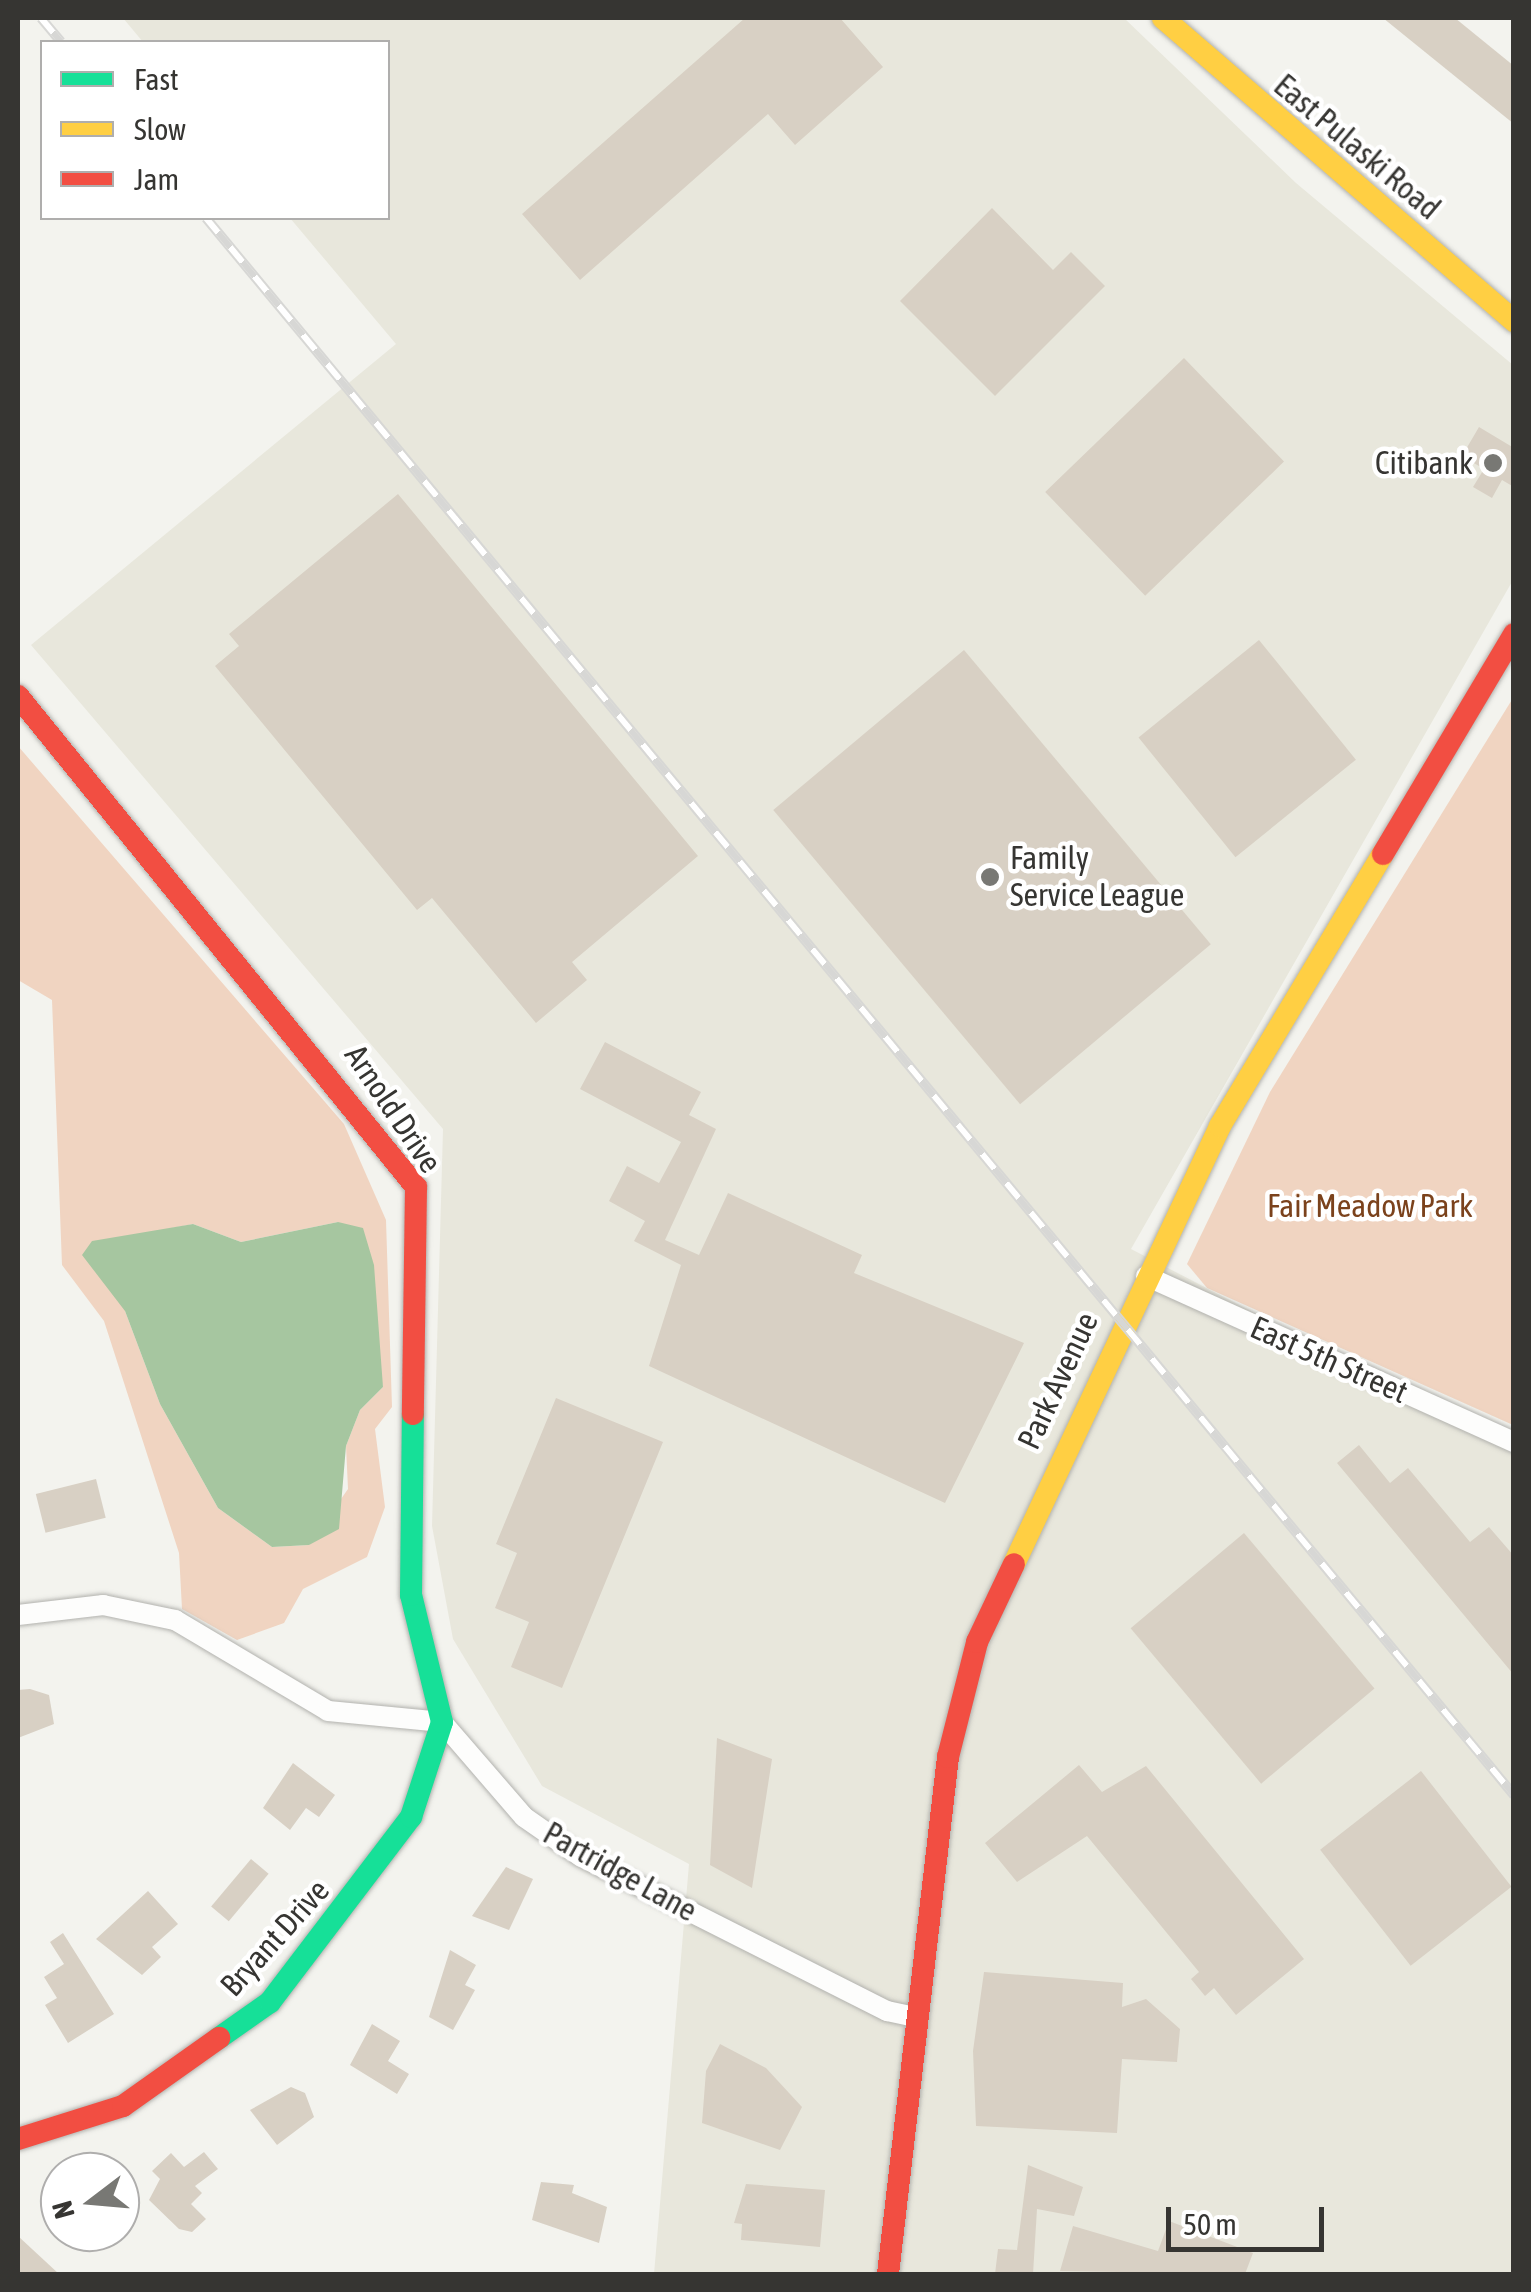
<!DOCTYPE html>
<style>
body{margin:0}
#map{position:relative;width:1531px;height:2292px;overflow:hidden;background:#f3f3ee;font-family:"Asap Condensed",sans-serif}
div>[style]{position:absolute}
[style*='--x']{left:calc(var(--x)*1px);top:calc(var(--y)*1px);width:calc(var(--w)*1px);rotate:calc(var(--a)*1deg)}
.built>*{inset:0;background:#e8e7dc}
.green>*{inset:0;background:#f0d4c1}
.water>*{inset:0;background:#a6c6a0}
.building>*{inset:0;background:#d8d0c4;transform-origin:0 0}
.roads{filter:drop-shadow(0 0 2px #b2b2ae) drop-shadow(0 0 2px #b2b2ae)}
.street>*{height:20px;margin:-10px;padding:0 10px;transform-origin:10px;border-radius:10px;background:#fdfdfc}
.fast>*{height:22px;margin:-11px;padding:0 11px;transform-origin:11px;border-radius:11px;background:#16e098}
.slow>*{height:22px;margin:-11px;padding:0 11px;transform-origin:11px;border-radius:11px;background:#ffcf43}
.jam>*{height:22px;margin:-11px;padding:0 11px;transform-origin:11px;border-radius:11px;background:#f24e42}
.rail>*{height:10px;margin-top:-5px;transform-origin:0;background:repeating-linear-gradient(90deg,#fff 0 19px,#d7d7d5 0 38px);box-sizing:border-box;border-block:2px solid #d7d7d5}
.dots>*{width:28px;height:28px;translate:-50% -50%;box-sizing:border-box;border:5px solid #fff;border-radius:50%}
span{translate:-50% -50%;white-space:nowrap;text-align:center;line-height:1.15;-webkit-text-stroke:9px #fff;paint-order:stroke}
.street-label{font-size:32px;color:#363532}
.poi-label{font-size:32px;color:#363532}
.right{translate:-100% -50%;text-align:right}
.left{translate:0 -50%;text-align:left}
.park-label{font-size:32px;color:#7b421c}
.frame{position:absolute;inset:0;border:20px solid #363532;pointer-events:none}
.legend{position:absolute;left:40px;top:40px;width:350px;height:180px;box-sizing:border-box;background:#fff;border:2px solid #afaead;margin:0;padding:12px 18px;list-style:none;font-size:30px;color:#363532}
.legend li{display:flex;align-items:center;gap:20px;height:50px}
.legend b{width:50px;border:2px solid #afaead}
.north{position:absolute;left:40px;top:2152px;width:100px;height:100px;box-sizing:border-box;background:#fff;border:2px solid #afaead;border-radius:50%;rotate:254deg;font-size:28px;font-weight:700;line-height:40px;text-align:center;color:#363532}
.north::after{content:'';display:block;margin:auto;width:35px;height:45px;background:#787874;clip-path:polygon(50% 0,100% 100%,50% 72%,0 100%)}
.scale{position:absolute;left:1166px;top:2207px;width:158px;height:45px;box-sizing:border-box;border:5px solid #363532;border-top:0;padding-left:12px;font-size:30px;line-height:35px;white-space:nowrap;color:#363532;-webkit-text-stroke:8px #fff;paint-order:stroke}
</style>
<div id="map">
<div class="built">
<i style="clip-path:polygon(123px 18px,1124px 18px,1296px 183px,1513px 365px,1513px 580px,1131px 1249px,1513px 1446px,1513px 2274px,654px 2274px,689px 1864px,542px 1786px,453px 1639px,432px 1526px,443px 1129px,31px 645px,396px 344px,290px 218px,388px 218px,388px 42px,143px 42px)"></i>
</div>
<div class="green">
<i style="clip-path:polygon(1513px 698px,1513px 1425px,1207px 1288px,1187px 1264px,1270px 1092px)"></i>
<i style="clip-path:polygon(evenodd,18px 746px,344px 1124px,386px 1220px,392px 1407px,375px 1429px,385px 1507px,367px 1557px,303px 1589px,284px 1623px,237px 1640px,182px 1609px,179px 1553px,104px 1321px,62px 1265px,52px 1000px,18px 980px,18px 746px,338px 1222px,383px 1387px,360px 1410px,346px 1446px,348px 1489px,309px 1545px,272px 1547px,218px 1508px,160px 1404px,125px 1311px,157px 1231px,193px 1224px,241px 1242px,338px 1222px)"></i>
</div>
<div class="water">
<i style="clip-path:polygon(338px 1222px,363px 1228px,374px 1265px,383px 1387px,360px 1410px,346px 1446px,339px 1529px,309px 1545px,272px 1547px,218px 1508px,160px 1404px,125px 1311px,82px 1255px,92px 1241px,193px 1224px,241px 1242px)"></i>
</div>
<div class="building">
<i style="clip-path:polygon(745px 18px,840px 18px,883px 67px,795px 145px,768px 114px,580px 280px,522px 214px)"></i>
<i style="clip-path:polygon(1383px 18px,1455px 18px,1514px 66px,1514px 124px)"></i>
<i style="clip-path:polygon(992px 208px,1053px 270px,1071px 252px,1105px 286px,995px 396px,900px 301px)"></i>
<i style="left:1184px;top:358px;width:144px;height:193px;rotate:46deg"></i>
<i style="clip-path:polygon(1479px 427px,1514px 448px,1514px 487px,1502px 480px,1492px 498px,1473px 487px,1484px 469px,1462px 456px)"></i>
<i style="clip-path:polygon(398px 494px,698px 856px,572px 962px,587px 980px,536px 1023px,432px 898px,417px 910px,215px 666px,239px 646px,229px 634px)"></i>
<i style="left:1259px;top:640px;width:154px;height:155px;rotate:51deg"></i>
<i style="left:964px;top:650px;width:384px;height:249px;rotate:50deg"></i>
<i style="clip-path:polygon(605px 1042px,701px 1092px,689px 1115px,716px 1129px,665px 1240px,699px 1255px,728px 1193px,862px 1255px,854px 1273px,1024px 1343px,945px 1503px,649px 1366px,681px 1265px,634px 1241px,645px 1221px,609px 1201px,627px 1166px,659px 1183px,681px 1142px,580px 1089px)"></i>
<i style="clip-path:polygon(556px 1398px,663px 1442px,562px 1688px,511px 1667px,529px 1622px,495px 1608px,517px 1553px,496px 1544px)"></i>
<i style="clip-path:polygon(1359px 1445px,1390px 1483px,1408px 1468px,1470px 1542px,1489px 1527px,1514px 1556px,1514px 1675px,1337px 1463px)"></i>
<i style="left:96px;top:1479px;width:40px;height:62px;rotate:76deg"></i>
<i style="left:1244px;top:1533px;width:203px;height:148px;rotate:50deg"></i>
<i style="clip-path:polygon(30px 1689px,49px 1695px,54px 1724px,18px 1738px,18px 1690px)"></i>
<i style="clip-path:polygon(717px 1738px,772px 1759px,752px 1888px,710px 1865px)"></i>
<i style="clip-path:polygon(293px 1763px,335px 1795px,319px 1817px,306px 1808px,290px 1830px,263px 1808px)"></i>
<i style="clip-path:polygon(1079px 1765px,1102px 1792px,1146px 1766px,1304px 1959px,1236px 2015px,1214px 1988px,1205px 1996px,1191px 1979px,1199px 1972px,1087px 1836px,1017px 1882px,985px 1843px)"></i>
<i style="left:1421px;top:1771px;width:147px;height:128px;rotate:52deg"></i>
<i style="left:251px;top:1859px;width:23px;height:62px;rotate:40deg"></i>
<i style="clip-path:polygon(506px 1867px,533px 1879px,509px 1930px,472px 1916px)"></i>
<i style="clip-path:polygon(148px 1891px,178px 1924px,152px 1947px,161px 1957px,142px 1975px,96px 1939px)"></i>
<i style="clip-path:polygon(63px 1933px,114px 2014px,68px 2043px,45px 2005px,57px 1998px,44px 1977px,64px 1964px,50px 1942px)"></i>
<i style="clip-path:polygon(450px 1950px,476px 1965px,465px 1985px,475px 1990px,453px 2030px,429px 2017px)"></i>
<i style="clip-path:polygon(984px 1972px,1123px 1983px,1122px 2007px,1146px 1999px,1180px 2029px,1177px 2062px,1122px 2059px,1117px 2133px,976px 2126px,973px 2051px)"></i>
<i style="clip-path:polygon(372px 2024px,400px 2041px,388px 2061px,409px 2074px,397px 2094px,350px 2065px)"></i>
<i style="clip-path:polygon(720px 2044px,766px 2068px,802px 2107px,780px 2150px,702px 2123px,706px 2071px)"></i>
<i style="clip-path:polygon(291px 2087px,305px 2093px,314px 2117px,277px 2145px,250px 2110px)"></i>
<i style="clip-path:polygon(204px 2152px,218px 2169px,195px 2186px,202px 2193px,191px 2204px,206px 2219px,192px 2232px,179px 2229px,149px 2200px,160px 2179px,152px 2171px,171px 2153px,184px 2167px)"></i>
<i style="clip-path:polygon(1028px 2165px,1083px 2187px,1074px 2216px,1037px 2209px,1033px 2274px,995px 2274px,998px 2249px,1017px 2250px)"></i>
<i style="clip-path:polygon(541px 2182px,574px 2185px,572px 2193px,607px 2207px,599px 2243px,532px 2220px)"></i>
<i style="clip-path:polygon(746px 2184px,825px 2190px,820px 2247px,741px 2240px,742px 2224px,734px 2223px)"></i>
<i style="clip-path:polygon(1169px 2221px,1253px 2253px,1245px 2274px,1060px 2271px,1073px 2226px,1158px 2251px)"></i>
<i style="clip-path:polygon(18px 2236px,59px 2274px,18px 2274px)"></i>
</div>
<div class="roads">
<div class="street">
<i style="--x:1146;--y:1276;--w:404;--a:24.3"></i>
<i style="--x:18;--y:1615;--w:86;--a:-6.7"></i>
<i style="--x:103;--y:1605;--w:74;--a:11.8"></i>
<i style="--x:175;--y:1620;--w:178;--a:30.7"></i>
<i style="--x:328;--y:1711;--w:115;--a:5.5"></i>
<i style="--x:442;--y:1722;--w:125;--a:49.2"></i>
<i style="--x:524;--y:1817;--w:68;--a:34.9"></i>
<i style="--x:580;--y:1856;--w:344;--a:26.8"></i>
<i style="--x:887;--y:2011;--w:30;--a:12"></i>
</div>
<div class="fast">
<i style="--x:219;--y:2038;--w:62;--a:-35.2"></i>
<i style="--x:270;--y:2002;--w:233;--a:-52.7"></i>
<i style="--x:411;--y:1817;--w:100;--a:-71.9"></i>
<i style="--x:442;--y:1722;--w:131;--a:-103.7"></i>
<i style="--x:411;--y:1595;--w:181;--a:-89.4"></i>
</div>
<div class="slow">
<i style="--x:1163;--y:18;--w:464;--a:40.8"></i>
<i style="--x:1014;--y:1564;--w:484;--a:-64.8"></i>
<i style="--x:1220;--y:1126;--w:317;--a:-59.1"></i>
</div>
<div class="jam">
<i style="--x:18;--y:696;--w:632;--a:50.97"></i>
<i style="--x:416;--y:1187;--w:227;--a:90.8"></i>
<i style="--x:1383;--y:854;--w:256;--a:-59.2"></i>
<i style="--x:18;--y:2139;--w:110;--a:-17.4"></i>
<i style="--x:123;--y:2106;--w:118;--a:-35.3"></i>
<i style="--x:888;--y:2274;--w:520;--a:-83.38"></i>
<i style="--x:948;--y:1757;--w:119;--a:-75.8"></i>
<i style="--x:977;--y:1642;--w:86;--a:-64.6"></i>
</div>
</div>
<div class="rail">
<i style="--x:41;--y:18;--w:31;--a:50"></i>
<i style="--x:206;--y:218;--w:2049;--a:50.33"></i>
</div>
<div class="dots">
<i style="left:1493px;top:463px;background:#787874"></i>
<i style="left:990px;top:877px;background:#787874"></i>
</div>
<div class="street-label">
<span style="left:1357px;top:147px;rotate:40deg">East Pulaski Road</span>
<span style="left:393px;top:1109px;rotate:56deg">Arnold Drive</span>
<span style="left:1329px;top:1360px;rotate:24deg">East 5th Street</span>
<span style="left:1058px;top:1381px;rotate:-65deg">Park Avenue</span>
<span style="left:620px;top:1872px;rotate:29deg">Partridge Lane</span>
<span style="left:275px;top:1938px;rotate:-48deg">Bryant Drive</span>
</div>
<div class="poi-label">
<span class="right" style="left:1473px;top:463px">Citibank</span>
<span class="left" style="left:1010px;top:877px">Family<br>Service League</span>
</div>
<div class="park-label">
<span style="left:1370px;top:1206px">Fair Meadow Park</span>
</div>
<div class="frame"></div>
<ul class="legend">
<li><b style="height:12px;background:#16e098"></b>Fast</li>
<li><b style="height:12px;background:#ffcf43"></b>Slow</li>
<li><b style="height:12px;background:#f24e42"></b>Jam</li>
</ul>
<div class="north">N</div>
<div class="scale">50 m</div>
</div>
